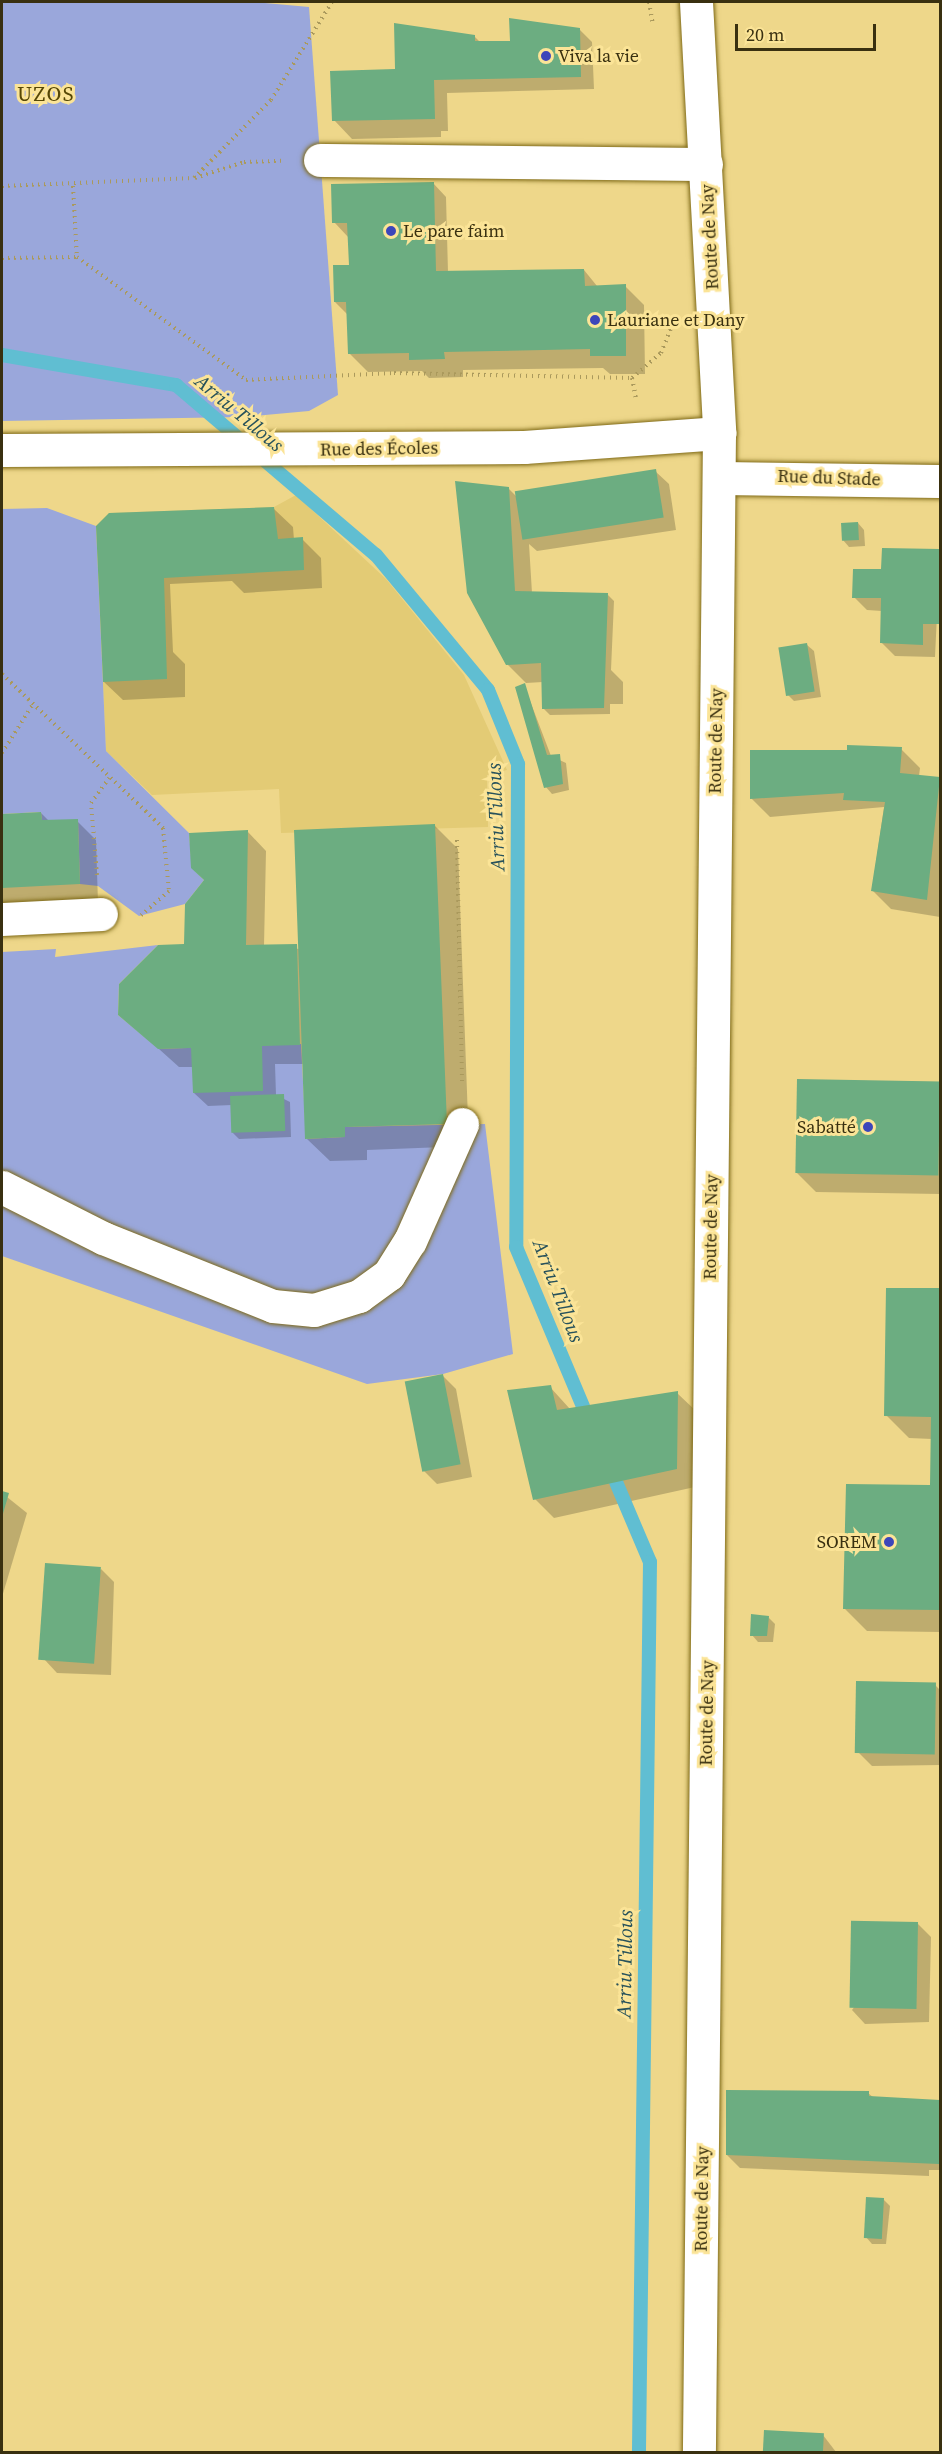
<!DOCTYPE html>
<meta charset="utf-8">
<style>
body{margin:0}
#map{position:relative;width:942px;height:2454px;overflow:hidden;background:#eed78a;font-family:"Source Serif 4",serif}
div>[style]{position:absolute}
[style*='--x']{left:calc(var(--x)*1px);top:calc(var(--y)*1px);width:calc(var(--w)*1px);rotate:calc(var(--a)*1deg)}
.built>*{inset:0;background:#e3cb75}
.green>*{inset:0;background:#9aa7db}
.shadow>*{inset:0;background:#0003}
.stream>*{height:14px;margin:-7px;padding:0 7px;transform-origin:7px;border-radius:7px;background:#60bed2}
.building>*{inset:0;background:#6cad81;transform-origin:0 0}
.path>*{height:4px;margin-top:-2px;transform-origin:0;background:repeating-linear-gradient(90deg,#aa995c 0 1.5px,transparent 0 6px)}
.roads{filter:drop-shadow(0 0 2px #7f6a17) drop-shadow(0 0 2px #7f6a17)}
.minor>*{height:33px;margin:-16.5px;padding:0 16.5px;transform-origin:16.5px;border-radius:16.5px;background:#fff}
.major>*{height:33px;margin:-16.5px;padding:0 16.5px;transform-origin:16.5px;border-radius:16.5px;background:#fff}
.dots>*{width:16px;height:16px;translate:-50% -50%;box-sizing:border-box;border:3px solid #fbe497;border-radius:50%}
span{translate:-50% -50%;white-space:nowrap;text-align:center;line-height:1.15;-webkit-text-stroke:6px #fbe497;paint-order:stroke}
.poi-label{font-size:18px;color:#393010}
.left{translate:0 -50%;text-align:left}
.right{translate:-100% -50%;text-align:right}
.street-label{font-size:18px;color:#393010}
.water-label{font-size:20px;color:#28525b;font-style:italic}
.quarter-label{font-size:21px;color:#564705;letter-spacing:1.5px}
.frame{position:absolute;inset:0;border:3px solid #393010;pointer-events:none}
.scale{position:absolute;left:735px;top:24px;width:141px;height:27px;box-sizing:border-box;border:3px solid #393010;border-top:0;padding-left:8px;font-size:18px;line-height:21px;white-space:nowrap;color:#393010;-webkit-text-stroke:4px #fbe497;paint-order:stroke}
</style>
<div id="map">
<div class="built">
<i style="clip-path:polygon(296px 495px,386px 579px,464px 675px,507px 770px,487px 775px,488px 827px,281px 833px,279px 789px,152px 795px,106px 751px,96px 526px,109px 513px,274px 507px)"></i>
</div>
<div class="green">
<i style="clip-path:polygon(2px 2px,254px 2px,309px 7px,338px 395px,309px 411px,242px 417px,2px 421px)"></i>
<i style="clip-path:polygon(47px 508px,96px 526px,106px 751px,189px 833px,192px 868px,204px 880px,185px 904px,139px 916px,98px 886px,80px 884px,78px 820px,42px 820px,41px 812px,2px 814px,2px 509px)"></i>
<i style="clip-path:polygon(158px 945px,119px 984px,118px 1015px,159px 1049px,301px 1044px,306px 1139px,345px 1137px,345px 1127px,485px 1124px,513px 1354px,443px 1374px,367px 1384px,2px 1256px,2px 952px,56px 949px,55px 957px)"></i>
</div>
<div class="shadow">
<i style="clip-path:polygon(579px 29px,592px 42px,594px 89px,447px 93px,448px 131px,441px 131px,441px 137px,352px 139px,334px 120px,396px 70px,474px 36px,481px 43px,511px 42px)"></i>
<i style="clip-path:polygon(433px 183px,446px 197px,448px 272px,584px 270px,597px 286px,625px 286px,644px 305px,645px 374px,610px 374px,603px 368px,463px 370px,463px 377px,429px 378px,422px 371px,368px 372px,349px 353px,348px 315px,335px 302px,350px 266px,349px 238px,334px 222px)"></i>
<i style="clip-path:polygon(655px 471px,669px 484px,676px 530px,537px 551px,529px 544px,532px 593px,607px 594px,614px 601px,611px 670px,623px 682px,623px 704px,610px 704px,610px 714px,550px 715px,543px 708px,543px 682px,526px 683px,507px 664px,508px 488px,517px 497px)"></i>
<i style="clip-path:polygon(274px 509px,293px 527px,294px 540px,302px 539px,321px 558px,322px 588px,244px 593px,232px 581px,170px 584px,173px 652px,185px 664px,185px 697px,123px 700px,104px 682px,117px 514px)"></i>
<i style="clip-path:polygon(858px 523px,864px 530px,865px 546px,849px 547px,843px 540px)"></i>
<i style="clip-path:polygon(884px 549px,940px 551px,935px 657px,895px 656px,881px 642px,882px 611px,867px 610px,854px 597px,883px 571px)"></i>
<i style="clip-path:polygon(807px 645px,814px 651px,821px 697px,794px 701px,788px 695px)"></i>
<i style="clip-path:polygon(524px 685px,551px 756px,566px 763px,569px 790px,552px 794px,546px 787px)"></i>
<i style="clip-path:polygon(901px 749px,920px 768px,919px 776px,940px 778px,940px 917px,891px 909px,872px 890px,884px 807px,770px 817px,751px 798px,849px 751px)"></i>
<i style="clip-path:polygon(41px 813px,49px 821px,77px 821px,96px 840px,98px 903px,2px 907px,2px 815px)"></i>
<i style="clip-path:polygon(435px 826px,458px 849px,469px 1146px,367px 1150px,367px 1160px,330px 1161px,307px 1139px,304px 1064px,275px 1064px,276px 1095px,290px 1102px,291px 1137px,239px 1139px,232px 1132px,232px 1105px,208px 1106px,194px 1093px,193px 1067px,179px 1067px,120px 1014px,186px 946px,248px 832px,266px 851px,264px 946px,300px 949px)"></i>
<i style="clip-path:polygon(799px 1080px,940px 1082px,940px 1194px,816px 1192px,797px 1173px)"></i>
<i style="clip-path:polygon(888px 1289px,940px 1290px,940px 1632px,867px 1631px,844px 1608px,931px 1486px,932px 1439px,909px 1438px,886px 1415px)"></i>
<i style="clip-path:polygon(443px 1376px,456px 1389px,472px 1477px,437px 1484px,424px 1471px)"></i>
<i style="clip-path:polygon(550px 1387px,570px 1409px,677px 1393px,696px 1411px,695px 1487px,554px 1518px,535px 1499px)"></i>
<i style="clip-path:polygon(2px 1493px,27px 1513px,2px 1597px)"></i>
<i style="clip-path:polygon(101px 1569px,114px 1582px,111px 1675px,57px 1673px,44px 1659px)"></i>
<i style="clip-path:polygon(768px 1617px,775px 1624px,773px 1642px,758px 1642px,752px 1635px)"></i>
<i style="clip-path:polygon(935px 1685px,940px 1690px,940px 1765px,872px 1766px,859px 1753px)"></i>
<i style="clip-path:polygon(917px 1923px,931px 1937px,929px 2022px,865px 2024px,852px 2010px)"></i>
<i style="clip-path:polygon(868px 2093px,874px 2098px,940px 2102px,940px 2170px,929px 2170px,929px 2176px,740px 2168px,727px 2155px)"></i>
<i style="clip-path:polygon(883px 2199px,890px 2206px,886px 2244px,872px 2244px,866px 2237px)"></i>
<i style="clip-path:polygon(766px 2432px,823px 2435px,836px 2452px,765px 2452px)"></i>
</div>
<div class="stream">
<i style="--x:2;--y:355;--w:177;--a:9.8"></i>
<i style="--x:176;--y:385;--w:262;--a:40.4"></i>
<i style="--x:376;--y:555;--w:175;--a:50.3"></i>
<i style="--x:488;--y:690;--w:80;--a:67.9"></i>
<i style="--x:518;--y:764;--w:483;--a:90.2"></i>
<i style="--x:516;--y:1247;--w:173;--a:67.2"></i>
<i style="--x:616;--y:1482;--w:87;--a:67"></i>
<i style="--x:650;--y:1562;--w:890;--a:90.71"></i>
</div>
<div class="building">
<i style="clip-path:polygon(509px 18px,580px 28px,581px 77px,434px 80px,435px 119px,332px 121px,330px 71px,395px 69px,394px 23px,475px 35px,475px 41px,510px 41px)"></i>
<i style="clip-path:polygon(434px 182px,436px 271px,584px 269px,585px 286px,626px 284px,626px 356px,590px 356px,590px 349px,444px 352px,445px 359px,409px 360px,409px 353px,348px 354px,346px 302px,334px 302px,333px 265px,349px 265px,347px 223px,332px 223px,331px 184px)"></i>
<i style="left:656px;top:469px;width:49px;height:143px;rotate:81deg"></i>
<i style="clip-path:polygon(455px 481px,509px 487px,515px 591px,608px 593px,604px 708px,542px 709px,541px 663px,506px 665px,467px 593px)"></i>
<i style="clip-path:polygon(274px 507px,278px 539px,303px 537px,304px 570px,164px 578px,167px 679px,103px 682px,96px 526px,109px 513px)"></i>
<i style="left:858px;top:522px;width:18px;height:17px;rotate:87deg"></i>
<i style="clip-path:polygon(882px 548px,940px 549px,940px 624px,923px 624px,923px 645px,880px 643px,881px 598px,852px 598px,853px 569px,881px 569px)"></i>
<i style="left:807px;top:643px;width:49px;height:29px;rotate:81deg"></i>
<i style="clip-path:polygon(525px 683px,547px 755px,560px 754px,563px 784px,544px 788px,515px 687px)"></i>
<i style="clip-path:polygon(847px 745px,902px 747px,900px 773px,940px 777px,927px 900px,871px 891px,885px 802px,843px 800px,844px 793px,750px 799px,750px 750px,847px 750px)"></i>
<i style="clip-path:polygon(41px 812px,42px 820px,78px 819px,80px 884px,2px 888px,2px 814px)"></i>
<i style="clip-path:polygon(435px 824px,447px 1124px,345px 1127px,345px 1137px,305px 1139px,294px 830px)"></i>
<i style="clip-path:polygon(248px 830px,246px 945px,297px 944px,300px 1045px,262px 1046px,263px 1091px,193px 1093px,191px 1048px,158px 1049px,118px 1015px,119px 984px,158px 945px,184px 944px,185px 904px,204px 880px,191px 868px,189px 833px)"></i>
<i style="left:797px;top:1079px;width:143px;height:94px;rotate:1deg"></i>
<i style="left:284px;top:1094px;width:37px;height:54px;rotate:88deg"></i>
<i style="clip-path:polygon(886px 1288px,940px 1288px,940px 1610px,843px 1609px,846px 1484px,930px 1485px,931px 1417px,884px 1416px)"></i>
<i style="left:443px;top:1374px;width:92px;height:39px;rotate:79deg"></i>
<i style="clip-path:polygon(551px 1385px,557px 1410px,678px 1391px,677px 1469px,533px 1500px,507px 1390px)"></i>
<i style="clip-path:polygon(2px 1491px,9px 1493px,2px 1517px)"></i>
<i style="left:45px;top:1563px;width:56px;height:97px;rotate:4deg"></i>
<i style="clip-path:polygon(751px 1614px,769px 1616px,767px 1636px,750px 1636px)"></i>
<i style="left:856px;top:1681px;width:80px;height:72px;rotate:1deg"></i>
<i style="left:918px;top:1922px;width:87px;height:67px;rotate:91deg"></i>
<i style="clip-path:polygon(726px 2090px,869px 2091px,869px 2096px,940px 2100px,939px 2164px,726px 2155px)"></i>
<i style="left:866px;top:2197px;width:18px;height:41px;rotate:3deg"></i>
<i style="left:764px;top:2430px;width:60px;height:22px;rotate:3deg"></i>
</div>
<div class="path">
<i style="--x:649;--y:2;--w:23;--a:80"></i>
<i style="--x:195;--y:178;--w:52;--a:-18.1"></i>
<i style="--x:244;--y:162;--w:37;--a:-2"></i>
<i style="--x:2;--y:186;--w:192;--a:-2.4"></i>
<i style="--x:194;--y:178;--w:110;--a:-45.4"></i>
<i style="--x:271;--y:100;--w:115;--a:-58.1"></i>
<i style="--x:73;--y:186;--w:71;--a:86.8"></i>
<i style="--x:77;--y:257;--w:209;--a:36"></i>
<i style="--x:246;--y:380;--w:148;--a:-2.7"></i>
<i style="--x:394;--y:373;--w:238;--a:1.2"></i>
<i style="--x:632;--y:378;--w:20;--a:79"></i>
<i style="--x:2;--y:258;--w:75;--a:-0.8"></i>
<i style="--x:632;--y:378;--w:38;--a:-41"></i>
<i style="--x:661;--y:353;--w:27;--a:-68"></i>
<i style="--x:2;--y:674;--w:223;--a:43.7"></i>
<i style="--x:163;--y:828;--w:63;--a:84.6"></i>
<i style="--x:169;--y:891;--w:37;--a:139"></i>
<i style="--x:2;--y:753;--w:58;--a:-57.7"></i>
<i style="--x:457;--y:840;--w:244;--a:88.8"></i>
<i style="--x:97;--y:875;--w:72;--a:-94.8"></i>
<i style="--x:91;--y:803;--w:31;--a:-54"></i>
</div>
<div class="roads">
<div class="minor">
<i style="--x:320;--y:160;--w:386;--a:0.6"></i>
<i style="--x:2;--y:450;--w:522;--a:-0.33"></i>
<i style="--x:524;--y:447;--w:196;--a:-4.1"></i>
<i style="--x:719;--y:478;--w:221;--a:0.8"></i>
<i style="--x:2;--y:919;--w:99;--a:-2.9"></i>
<i style="--x:2;--y:1187;--w:113;--a:26.8"></i>
<i style="--x:103;--y:1238;--w:183;--a:21.8"></i>
<i style="--x:273;--y:1306;--w:41;--a:5.6"></i>
<i style="--x:314;--y:1310;--w:47;--a:-17.3"></i>
<i style="--x:359;--y:1296;--w:37;--a:-36"></i>
<i style="--x:389;--y:1274;--w:39;--a:-58"></i>
<i style="--x:410;--y:1241;--w:128;--a:-66"></i>
</div>
<div class="major">
<i style="--x:696;--y:2;--w:432;--a:86.9"></i>
<i style="--x:719;--y:433;--w:2019;--a:90.57"></i>
</div>
</div>
<div class="dots">
<i style="left:546px;top:56px;background:#3d46ba"></i>
<i style="left:391px;top:231px;background:#3d46ba"></i>
<i style="left:595px;top:320px;background:#3d46ba"></i>
<i style="left:868px;top:1127px;background:#3d46ba"></i>
<i style="left:889px;top:1542px;background:#3d46ba"></i>
</div>
<div class="poi-label">
<span class="left" style="left:558px;top:56px">Viva la vie</span>
<span class="left" style="left:403px;top:231px">Le pare faim</span>
<span class="left" style="left:607px;top:320px">Lauriane et Dany</span>
<span class="right" style="left:856px;top:1127px">Sabatté</span>
<span class="right" style="left:877px;top:1542px">SOREM</span>
</div>
<div class="street-label">
<span style="left:710px;top:237px;rotate:-93deg">Route de Nay</span>
<span style="left:379px;top:449px;rotate:-1deg">Rue des Écoles</span>
<span style="left:829px;top:478px;rotate:2deg">Rue du Stade</span>
<span style="left:716px;top:741px;rotate:-89deg">Route de Nay</span>
<span style="left:711px;top:1227px;rotate:-89deg">Route de Nay</span>
<span style="left:707px;top:1713px;rotate:-89deg">Route de Nay</span>
<span style="left:702px;top:2199px;rotate:-89deg">Route de Nay</span>
</div>
<div class="water-label">
<span style="left:239px;top:413px;rotate:40deg">Arriu Tillous</span>
<span style="left:496px;top:817px;rotate:-92deg">Arriu Tillous</span>
<span style="left:558px;top:1291px;rotate:69deg">Arriu Tillous</span>
<span style="left:625px;top:1964px;rotate:-89deg">Arriu Tillous</span>
</div>
<div class="quarter-label">
<span style="left:46px;top:94px">UZOS</span>
</div>
<div class="frame"></div>
<div class="scale">20 m</div>
</div>
